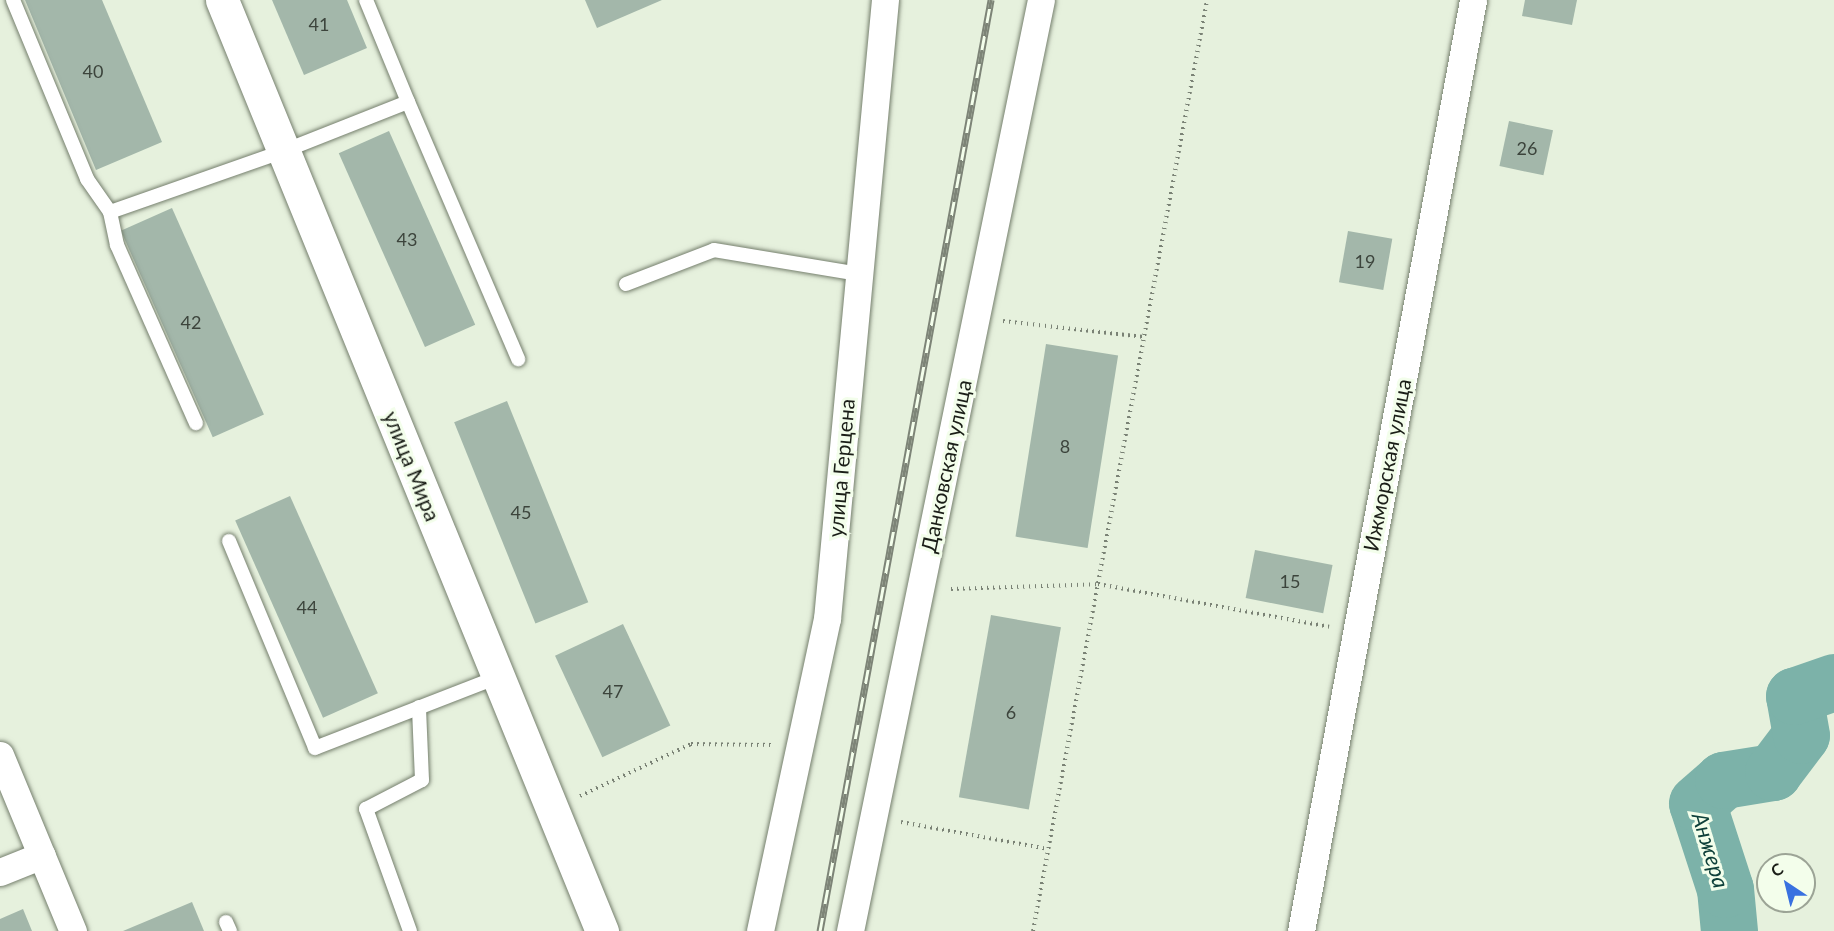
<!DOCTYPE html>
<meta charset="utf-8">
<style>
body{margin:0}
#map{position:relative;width:1834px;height:931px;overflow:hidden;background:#e6f1dd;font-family:Lato,sans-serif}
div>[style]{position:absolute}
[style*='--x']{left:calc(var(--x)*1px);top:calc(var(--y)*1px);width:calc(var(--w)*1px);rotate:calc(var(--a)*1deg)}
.river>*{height:57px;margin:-28.5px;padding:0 28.5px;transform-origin:28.5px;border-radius:28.5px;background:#7cb2a9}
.building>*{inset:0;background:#a3b7aa;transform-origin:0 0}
.path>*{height:4px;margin-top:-2px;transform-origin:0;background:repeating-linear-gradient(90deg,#7a8275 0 1.5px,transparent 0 6px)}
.roads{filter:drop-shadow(0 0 2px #757f6d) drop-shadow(0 0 2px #757f6d)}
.lane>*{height:14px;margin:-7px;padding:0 7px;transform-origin:7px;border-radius:7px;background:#fff}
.street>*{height:27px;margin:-13.5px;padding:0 13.5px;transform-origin:13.5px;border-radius:13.5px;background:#fff}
.secondary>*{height:33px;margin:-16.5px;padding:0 16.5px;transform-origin:16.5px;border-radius:16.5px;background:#fff}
.rail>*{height:7px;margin-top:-3.5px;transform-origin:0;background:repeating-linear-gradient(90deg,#f3feeb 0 14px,#7d8477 0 28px);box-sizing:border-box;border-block:2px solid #7d8477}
span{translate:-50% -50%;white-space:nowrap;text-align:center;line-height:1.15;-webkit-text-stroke:6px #f3feeb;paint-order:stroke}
.number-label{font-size:18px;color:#3c443c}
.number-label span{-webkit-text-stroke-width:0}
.street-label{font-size:21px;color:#1a1e17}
.water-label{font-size:22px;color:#0e403a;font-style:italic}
.north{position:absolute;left:1756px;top:853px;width:60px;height:60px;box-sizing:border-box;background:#f3feeb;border:2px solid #9ca496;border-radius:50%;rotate:325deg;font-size:16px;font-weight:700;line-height:24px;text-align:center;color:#1a1e17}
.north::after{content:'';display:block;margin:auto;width:21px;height:27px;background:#3871e0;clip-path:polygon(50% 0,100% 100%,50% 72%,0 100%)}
</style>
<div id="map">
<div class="river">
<i style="--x:1729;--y:931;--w:42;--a:-95.4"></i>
<i style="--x:1725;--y:889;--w:90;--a:-108"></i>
<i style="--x:1697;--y:803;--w:35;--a:-41"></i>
<i style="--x:1723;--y:780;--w:51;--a:-9.1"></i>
<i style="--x:1773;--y:772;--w:46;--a:-52.9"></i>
<i style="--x:1801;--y:735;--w:40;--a:-100"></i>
<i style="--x:1794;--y:696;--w:42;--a:-19.3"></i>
</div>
<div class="building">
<i style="clip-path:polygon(25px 0,102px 0,162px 142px,96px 170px)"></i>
<i style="clip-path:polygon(272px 0,347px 0,367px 48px,304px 75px)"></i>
<i style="clip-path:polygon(585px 0,662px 0,597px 28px)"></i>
<i style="clip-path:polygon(1525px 0,1577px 0,1572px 25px,1522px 16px)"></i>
<i style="left:1509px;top:121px;width:45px;height:46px;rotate:12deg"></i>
<i style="left:389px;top:131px;width:212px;height:55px;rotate:66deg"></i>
<i style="left:172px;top:208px;width:226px;height:56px;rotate:66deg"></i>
<i style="left:1348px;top:231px;width:45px;height:52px;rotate:10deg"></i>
<i style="left:1046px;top:344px;width:73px;height:195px;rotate:9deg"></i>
<i style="left:507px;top:401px;width:217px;height:57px;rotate:68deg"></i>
<i style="left:290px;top:496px;width:216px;height:60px;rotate:66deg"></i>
<i style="left:1255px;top:550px;width:79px;height:49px;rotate:11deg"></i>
<i style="left:991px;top:615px;width:71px;height:185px;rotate:10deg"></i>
<i style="left:623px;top:624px;width:112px;height:75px;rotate:65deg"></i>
<i style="clip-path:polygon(192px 902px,204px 931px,123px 931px)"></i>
<i style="clip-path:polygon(23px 909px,32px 931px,0 931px,0 919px)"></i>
</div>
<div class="path">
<i style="--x:1003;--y:321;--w:142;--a:6.5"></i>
<i style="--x:951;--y:589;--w:147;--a:-1.9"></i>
<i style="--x:1098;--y:584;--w:235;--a:10.5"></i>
<i style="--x:580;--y:796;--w:123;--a:-25.1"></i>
<i style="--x:691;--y:744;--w:80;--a:0.7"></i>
<i style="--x:901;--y:822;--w:149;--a:10.4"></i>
<i style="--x:1033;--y:931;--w:947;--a:-79.41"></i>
</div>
<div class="roads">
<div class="lane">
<i style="--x:13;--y:0;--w:194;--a:67.5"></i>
<i style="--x:87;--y:179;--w:40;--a:55.1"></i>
<i style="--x:110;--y:212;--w:184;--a:-19.3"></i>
<i style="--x:284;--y:151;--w:133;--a:-21.6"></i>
<i style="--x:408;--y:102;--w:280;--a:66.8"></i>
<i style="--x:366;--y:0;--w:110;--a:67.6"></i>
<i style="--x:110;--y:212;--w:34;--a:78"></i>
<i style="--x:117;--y:245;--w:195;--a:66.1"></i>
<i style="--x:626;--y:284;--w:94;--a:-21.1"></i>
<i style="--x:714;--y:250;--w:147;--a:9.4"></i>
<i style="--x:229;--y:541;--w:224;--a:67.4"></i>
<i style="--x:315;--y:748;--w:196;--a:-21.2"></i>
<i style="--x:226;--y:922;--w:10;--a:66"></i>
<i style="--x:410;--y:931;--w:130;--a:-109.8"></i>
<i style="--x:366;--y:809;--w:63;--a:-27.4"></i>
<i style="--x:422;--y:780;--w:73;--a:-92.4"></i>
</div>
<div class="street">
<i style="--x:0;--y:755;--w:191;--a:67.5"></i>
<i style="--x:0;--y:872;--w:45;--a:-22"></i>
<i style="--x:760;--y:931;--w:319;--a:-77.9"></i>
<i style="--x:827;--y:619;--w:622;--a:-84.65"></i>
<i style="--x:850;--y:931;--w:950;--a:-78.41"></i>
<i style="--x:1301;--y:931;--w:947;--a:-79.53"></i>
</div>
<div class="secondary">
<i style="--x:222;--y:0;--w:1006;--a:67.8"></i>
</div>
</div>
<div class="rail">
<i style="--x:820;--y:931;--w:947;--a:-79.59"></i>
</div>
<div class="number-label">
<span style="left:319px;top:24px">41</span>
<span style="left:93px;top:71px">40</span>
<span style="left:1527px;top:148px">26</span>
<span style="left:407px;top:239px">43</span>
<span style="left:1365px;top:261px">19</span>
<span style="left:191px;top:322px">42</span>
<span style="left:1065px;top:446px">8</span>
<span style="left:521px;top:512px">45</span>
<span style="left:1290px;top:581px">15</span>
<span style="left:307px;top:607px">44</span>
<span style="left:613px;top:691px">47</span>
<span style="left:1011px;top:712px">6</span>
</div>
<div class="street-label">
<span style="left:1387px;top:465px;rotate:-79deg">Ижморская улица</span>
<span style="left:412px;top:466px;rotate:68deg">улица Мира</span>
<span style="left:946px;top:466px;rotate:-78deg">Данковская улица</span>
<span style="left:841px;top:468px;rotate:-85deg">улица Герцена</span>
</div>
<div class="water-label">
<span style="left:1711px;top:850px;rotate:73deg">Анжера</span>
</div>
<div class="north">С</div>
</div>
